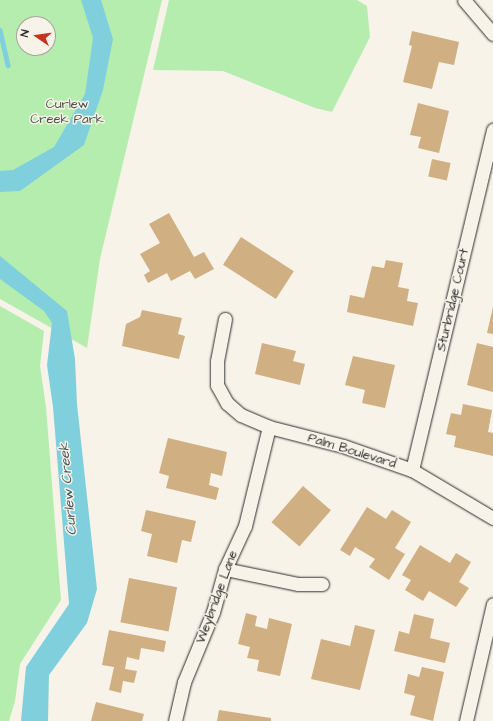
<!DOCTYPE html>
<style>
body{margin:0}
#map{position:relative;width:493px;height:721px;overflow:hidden;background:#f7f3e8;font-family:"Architects Daughter",sans-serif}
div>[style]{position:absolute}
[style*='--x']{left:calc(var(--x)*1px);top:calc(var(--y)*1px);width:calc(var(--w)*1px);rotate:calc(var(--a)*1deg)}
.green>*{inset:0;background:#b5edaf}
.water>*{inset:0;background:#80cfdd}
.stream>*{height:4.5px;margin:-2.25px;padding:0 2.25px;transform-origin:2.25px;border-radius:2.25px;background:#80cfdd}
.building>*{inset:0;background:#d0af83;transform-origin:0 0}
.roads{filter:drop-shadow(0 0 1px #2b2b2b) drop-shadow(0 0 1px #2b2b2b)}
.street>*{height:13px;margin:-6.5px;padding:0 6.5px;transform-origin:6.5px;border-radius:6.5px;background:#f7f3e8}
span{translate:-50% -50%;white-space:nowrap;text-align:center;line-height:1.15;-webkit-text-stroke:3px #f7f3e8;paint-order:stroke}
.park-label{font-size:13px;color:#475245}
.street-label{font-size:13px;color:#2b2b2b}
.water-label{font-size:14px;color:#405458;font-style:italic}
.north{position:absolute;left:16px;top:16px;width:40px;height:40px;box-sizing:border-box;background:#f7f3e8;border:1px solid #a5a39c;border-radius:50%;rotate:283deg;font-size:11px;font-weight:700;line-height:16px;text-align:center;color:#2b2b2b}
.north::after{content:'';display:block;margin:auto;width:14px;height:18px;background:#c8321e;clip-path:polygon(50% 0,100% 100%,50% 72%,0 100%)}
</style>
<div id="map">
<div class="green">
<i style="clip-path:polygon(evenodd,0 0,162px 0,100px 259px,87px 348px,0 299px,0 0,24px 24px,48px 24px,48px 48px,24px 48px,24px 24px)"></i>
<i style="clip-path:polygon(169px 0,357px 0,367px 6px,370px 37px,332px 112px,315px 108px,223px 71px,153px 70px)"></i>
<i style="clip-path:polygon(0 306px,44px 331px,40px 366px,46px 407px,61px 600px,20px 664px,15px 701px,9px 721px,0 721px)"></i>
</div>
<div class="water">
<i style="clip-path:polygon(81px 0,101px 0,113px 39px,103px 90px,84px 145px,20px 191px,0 192px,0 171px,13px 170px,54px 147px,85px 94px,93px 38px)"></i>
<i style="clip-path:polygon(0 256px,67px 311px,75px 359px,77px 404px,97px 589px,87px 623px,49px 675px,48px 721px,21px 721px,26px 667px,69px 604px,53px 407px,47px 365px,52px 323px,44px 311px,0 279px)"></i>
</div>
<div class="stream">
<i style="--x:0;--y:30;--w:36;--a:77"></i>
</div>
<div class="building">
<i style="clip-path:polygon(412px 31px,459px 42px,454px 65px,439px 62px,432px 89px,403px 82px,412px 46px,409px 45px)"></i>
<i style="clip-path:polygon(418px 103px,449px 111px,439px 153px,418px 148px,421px 137px,410px 135px)"></i>
<i style="left:432px;top:159px;width:19px;height:18px;rotate:12deg"></i>
<i style="clip-path:polygon(169px 213px,194px 257px,204px 252px,214px 269px,195px 279px,190px 271px,171px 281px,167px 273px,148px 283px,144px 275px,150px 271px,140px 254px,160px 243px,149px 224px)"></i>
<i style="left:241px;top:237px;width:63px;height:33px;rotate:33deg"></i>
<i style="clip-path:polygon(386px 260px,403px 263px,398px 287px,409px 289px,407px 301px,418px 303px,413px 326px,347px 312px,350px 295px,364px 298px,372px 266px,384px 268px)"></i>
<i style="clip-path:polygon(493px 307px,493px 334px,487px 333px)"></i>
<i style="clip-path:polygon(142px 310px,182px 318px,178px 334px,185px 336px,179px 359px,122px 346px,126px 324px,140px 317px)"></i>
<i style="clip-path:polygon(262px 343px,296px 351px,293px 361px,305px 364px,300px 385px,255px 374px)"></i>
<i style="clip-path:polygon(477px 343px,493px 347px,493px 392px,467px 385px)"></i>
<i style="clip-path:polygon(353px 356px,395px 365px,385px 408px,362px 403px,365px 390px,345px 385px)"></i>
<i style="clip-path:polygon(463px 404px,492px 410px,488px 432px,493px 433px,493px 456px,454px 447px,456px 436px,446px 434px,451px 413px,461px 415px)"></i>
<i style="clip-path:polygon(168px 438px,227px 452px,222px 476px,211px 473px,209px 485px,219px 488px,216px 500px,166px 488px,169px 476px,159px 473px)"></i>
<i style="left:303px;top:486px;width:37px;height:48px;rotate:41deg"></i>
<i style="clip-path:polygon(367px 507px,386px 519px,392px 510px,411px 522px,395px 548px,405px 554px,389px 580px,369px 567px,375px 559px,355px 547px,350px 556px,340px 550px)"></i>
<i style="clip-path:polygon(146px 510px,196px 521px,191px 542px,182px 540px,177px 563px,147px 556px,152px 534px,141px 531px)"></i>
<i style="clip-path:polygon(420px 545px,450px 563px,456px 553px,471px 562px,459px 582px,469px 588px,456px 607px,429px 591px,423px 601px,405px 590px,411px 580px,402px 575px)"></i>
<i style="left:129px;top:578px;width:49px;height:45px;rotate:11deg"></i>
<i style="clip-path:polygon(246px 613px,257px 616px,255px 626px,267px 629px,269px 618px,292px 624px,280px 676px,257px 671px,259px 660px,247px 658px,250px 647px,238px 644px)"></i>
<i style="clip-path:polygon(414px 614px,434px 619px,430px 638px,450px 643px,445px 663px,394px 651px,399px 631px,409px 634px)"></i>
<i style="clip-path:polygon(355px 625px,375px 630px,360px 690px,311px 679px,321px 639px,350px 646px)"></i>
<i style="clip-path:polygon(109px 630px,166px 641px,164px 652px,141px 648px,139px 660px,127px 657px,125px 669px,137px 671px,134px 683px,123px 681px,121px 693px,109px 690px,114px 667px,102px 665px)"></i>
<i style="clip-path:polygon(422px 667px,444px 672px,433px 721px,410px 715px,415px 696px,404px 693px,408px 674px,419px 677px)"></i>
<i style="clip-path:polygon(96px 702px,144px 714px,142px 721px,91px 721px)"></i>
<i style="clip-path:polygon(219px 710px,271px 718px,271px 721px,217px 721px)"></i>
</div>
<div class="roads">
<div class="street">
<i style="--x:464;--y:0;--w:45;--a:49.5"></i>
<i style="--x:225;--y:319;--w:43;--a:100.8"></i>
<i style="--x:217;--y:361;--w:24;--a:90"></i>
<i style="--x:217;--y:385;--w:21;--a:61"></i>
<i style="--x:227;--y:403;--w:18;--a:41"></i>
<i style="--x:241;--y:415;--w:30;--a:23"></i>
<i style="--x:269;--y:427;--w:76;--a:14.4"></i>
<i style="--x:343;--y:446;--w:73;--a:19.2"></i>
<i style="--x:412;--y:470;--w:94;--a:30.7"></i>
<i style="--x:412;--y:470;--w:350;--a:-76.6"></i>
<i style="--x:225;--y:569;--w:75;--a:11.6"></i>
<i style="--x:298;--y:584;--w:24;--a:0"></i>
<i style="--x:175;--y:721;--w:40;--a:-77"></i>
<i style="--x:184;--y:682;--w:76;--a:-67.5"></i>
<i style="--x:213;--y:612;--w:45;--a:-74.4"></i>
<i style="--x:225;--y:569;--w:47;--a:-65.1"></i>
<i style="--x:245;--y:526;--w:102;--a:-76.4"></i>
<i style="--x:466;--y:721;--w:120;--a:-77"></i>
</div>
</div>
<div class="park-label">
<span style="left:67px;top:112px">Curlew<br>Creek Park</span>
</div>
<div class="street-label">
<span style="left:453px;top:300px;rotate:-77deg">Sturbridge Court</span>
<span style="left:352px;top:451px;rotate:17deg">Palm Boulevard</span>
<span style="left:217px;top:597px;rotate:-70deg">Weybridge Lane</span>
</div>
<div class="water-label">
<span style="left:68px;top:489px;rotate:-95deg">Curlew Creek</span>
</div>
<div class="north">N</div>
</div>
